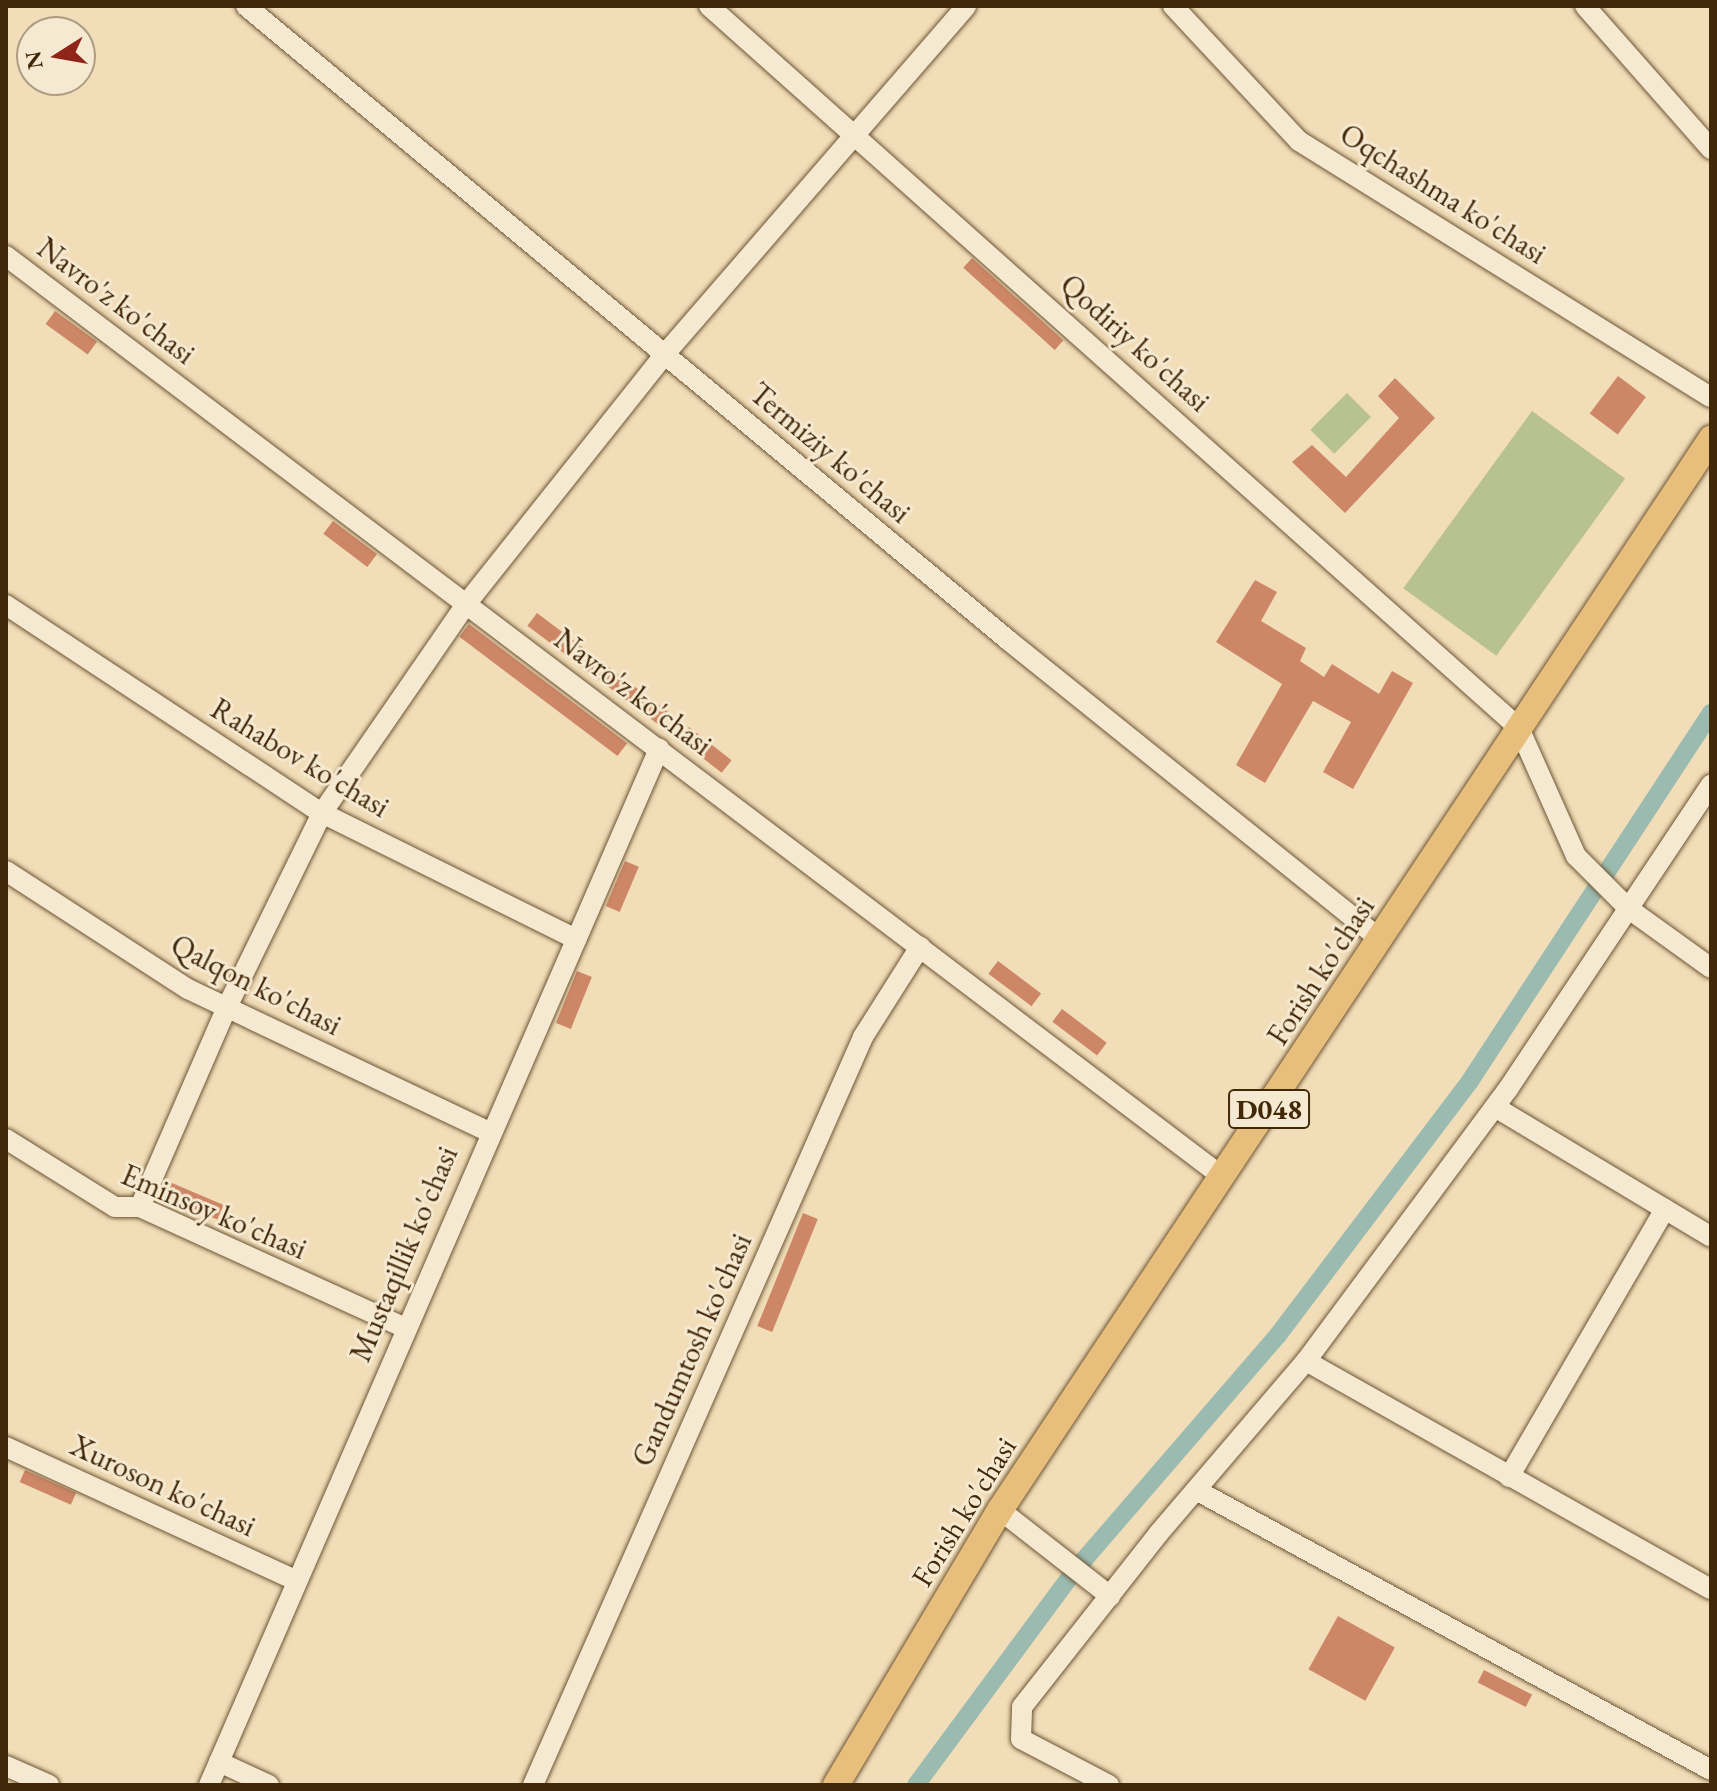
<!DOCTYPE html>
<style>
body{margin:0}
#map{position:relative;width:1717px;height:1791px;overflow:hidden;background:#f1ddb8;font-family:"EB Garamond",serif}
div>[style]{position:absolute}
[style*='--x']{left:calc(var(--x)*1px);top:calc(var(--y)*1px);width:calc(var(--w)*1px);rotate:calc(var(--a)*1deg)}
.green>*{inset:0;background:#b8c190;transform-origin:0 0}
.canal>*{height:18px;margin:-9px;padding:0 9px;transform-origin:9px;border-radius:9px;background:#9bbbb1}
.building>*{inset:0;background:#cd8766;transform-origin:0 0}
.roads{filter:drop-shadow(0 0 2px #6d5534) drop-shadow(0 0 2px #6d5534)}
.minor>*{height:20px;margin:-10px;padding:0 10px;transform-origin:10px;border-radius:10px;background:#f6e9d1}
.major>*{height:26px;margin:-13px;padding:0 13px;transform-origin:13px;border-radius:13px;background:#e8be7c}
span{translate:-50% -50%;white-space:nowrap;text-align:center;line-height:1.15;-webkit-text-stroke:6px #f6e9d1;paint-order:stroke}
.shield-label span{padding:2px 6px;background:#f6e9d1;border:2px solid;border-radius:6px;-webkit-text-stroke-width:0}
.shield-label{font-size:28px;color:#412808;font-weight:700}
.street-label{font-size:30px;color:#412808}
.frame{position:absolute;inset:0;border:8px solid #412808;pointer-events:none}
.north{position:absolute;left:16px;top:16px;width:80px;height:80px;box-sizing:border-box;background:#f6e9d1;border:2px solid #ae9c81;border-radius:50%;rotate:259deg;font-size:22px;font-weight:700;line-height:32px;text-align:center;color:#412808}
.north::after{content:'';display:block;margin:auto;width:28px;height:36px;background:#8f2418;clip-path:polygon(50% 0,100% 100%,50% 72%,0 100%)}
</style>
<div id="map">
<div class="green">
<i style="left:1347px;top:393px;width:34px;height:52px;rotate:45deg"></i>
<i style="left:1532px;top:411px;width:115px;height:219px;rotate:36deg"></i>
</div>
<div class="canal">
<i style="--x:916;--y:1785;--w:269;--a:-53.5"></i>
<i style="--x:1076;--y:1569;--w:309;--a:-49.2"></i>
<i style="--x:1278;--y:1335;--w:318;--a:-52.9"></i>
<i style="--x:1470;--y:1081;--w:440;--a:-56.8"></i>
</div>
<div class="building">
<i style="left:972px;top:258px;width:123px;height:13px;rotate:42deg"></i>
<i style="left:55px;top:311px;width:52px;height:16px;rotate:36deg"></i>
<i style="left:1618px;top:376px;width:35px;height:47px;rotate:37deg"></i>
<i style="clip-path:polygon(1395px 378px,1435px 418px,1345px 513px,1292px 462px,1312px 445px,1346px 477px,1399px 418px,1378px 396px)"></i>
<i style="left:333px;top:521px;width:55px;height:16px;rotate:37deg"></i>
<i style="clip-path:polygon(1255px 580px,1277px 592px,1261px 621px,1306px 648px,1300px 661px,1324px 677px,1332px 664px,1379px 694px,1392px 671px,1413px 683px,1353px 789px,1323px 772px,1351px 722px,1313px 701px,1265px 783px,1236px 765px,1282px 684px,1216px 642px)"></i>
<i style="left:537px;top:613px;width:164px;height:16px;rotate:37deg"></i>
<i style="left:469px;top:624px;width:198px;height:16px;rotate:37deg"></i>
<i style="left:689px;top:727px;width:54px;height:16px;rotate:38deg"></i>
<i style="left:625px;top:861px;width:15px;height:49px;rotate:23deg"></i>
<i style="left:998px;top:961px;width:54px;height:16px;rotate:37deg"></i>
<i style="left:577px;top:971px;width:16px;height:56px;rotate:22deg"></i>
<i style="left:1062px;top:1009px;width:56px;height:16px;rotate:37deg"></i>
<i style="left:172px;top:1183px;width:56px;height:16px;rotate:23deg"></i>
<i style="left:803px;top:1213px;width:16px;height:122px;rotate:22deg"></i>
<i style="left:25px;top:1470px;width:56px;height:13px;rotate:24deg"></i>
<i style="left:1338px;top:1616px;width:65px;height:61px;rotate:29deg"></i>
<i style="left:1484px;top:1670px;width:54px;height:14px;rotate:27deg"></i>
</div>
<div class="roads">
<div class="minor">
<i style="--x:246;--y:6;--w:991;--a:39.76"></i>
<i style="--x:1008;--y:640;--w:479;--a:38.8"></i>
<i style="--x:709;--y:6;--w:1085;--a:41.71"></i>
<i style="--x:1519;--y:728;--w:140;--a:66"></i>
<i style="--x:1576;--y:856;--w:75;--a:45"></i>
<i style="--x:1629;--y:909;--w:101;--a:35.7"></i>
<i style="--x:1173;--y:6;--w:185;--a:47"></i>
<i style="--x:1299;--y:141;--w:485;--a:31.9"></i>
<i style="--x:1585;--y:6;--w:191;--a:48.6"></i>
<i style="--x:6;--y:256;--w:1526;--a:37.12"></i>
<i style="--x:6;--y:605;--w:378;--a:33.4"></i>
<i style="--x:322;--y:813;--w:284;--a:26.4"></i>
<i style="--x:6;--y:871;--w:217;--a:33"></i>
<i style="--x:188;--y:989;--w:333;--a:25.4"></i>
<i style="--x:1495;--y:1107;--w:252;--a:31"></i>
<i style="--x:6;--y:1139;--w:128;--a:32"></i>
<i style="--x:115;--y:1207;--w:25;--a:0"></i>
<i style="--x:140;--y:1207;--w:291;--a:24.5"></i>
<i style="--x:140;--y:1207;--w:218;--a:-66.5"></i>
<i style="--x:227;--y:1007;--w:216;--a:-63.9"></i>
<i style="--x:322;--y:813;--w:255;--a:-55.4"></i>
<i style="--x:467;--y:603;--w:318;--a:-51.5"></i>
<i style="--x:665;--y:354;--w:460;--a:-49.1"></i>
<i style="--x:1306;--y:1361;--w:465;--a:29.4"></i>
<i style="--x:6;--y:1447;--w:318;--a:24.7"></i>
<i style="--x:1509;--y:1477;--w:310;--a:-59.8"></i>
<i style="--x:1196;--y:1490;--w:586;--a:28.53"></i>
<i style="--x:1000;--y:1510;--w:140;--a:38"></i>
<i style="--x:219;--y:1762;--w:55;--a:24.7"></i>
<i style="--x:6;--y:1766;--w:47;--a:23.8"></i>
<i style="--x:209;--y:1785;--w:1130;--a:-66.52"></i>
<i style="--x:533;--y:1785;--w:818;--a:-66.19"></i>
<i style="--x:863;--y:1037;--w:107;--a:-57.7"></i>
<i style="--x:1109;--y:1785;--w:99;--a:-152.4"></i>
<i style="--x:1021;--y:1739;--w:32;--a:-88"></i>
<i style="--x:1022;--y:1707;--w:221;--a:-51.8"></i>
<i style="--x:1159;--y:1533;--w:226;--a:-49.5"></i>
<i style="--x:1306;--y:1361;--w:339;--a:-53.4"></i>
<i style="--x:1508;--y:1089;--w:366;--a:-56.3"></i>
</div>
<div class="major">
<i style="--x:836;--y:1785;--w:320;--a:-59.2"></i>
<i style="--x:1000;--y:1510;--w:1286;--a:-56.42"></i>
</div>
</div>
<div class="shield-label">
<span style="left:1269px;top:1109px">D048</span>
</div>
<div class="street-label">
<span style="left:1443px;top:194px;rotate:32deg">Oqchashma ko'chasi</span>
<span style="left:116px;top:301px;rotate:37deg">Navro'z ko'chasi</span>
<span style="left:1135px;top:343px;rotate:42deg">Qodiriy ko'chasi</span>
<span style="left:830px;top:453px;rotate:40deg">Termiziy ko'chasi</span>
<span style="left:633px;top:692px;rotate:37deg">Navro'z ko'chasi</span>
<span style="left:300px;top:758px;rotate:31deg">Rahabov ko'chasi</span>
<span style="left:1321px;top:971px;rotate:-57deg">Forish ko'chasi</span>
<span style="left:256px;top:985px;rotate:27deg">Qalqon ko'chasi</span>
<span style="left:214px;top:1212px;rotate:23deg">Eminsoy ko'chasi</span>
<span style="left:404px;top:1254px;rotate:-67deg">Mustaqillik ko'chasi</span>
<span style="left:692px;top:1350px;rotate:-66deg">Gandumtosh ko'chasi</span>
<span style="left:163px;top:1486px;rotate:25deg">Xuroson ko'chasi</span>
<span style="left:964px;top:1512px;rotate:-58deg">Forish ko'chasi</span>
</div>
<div class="frame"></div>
<div class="north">N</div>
</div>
